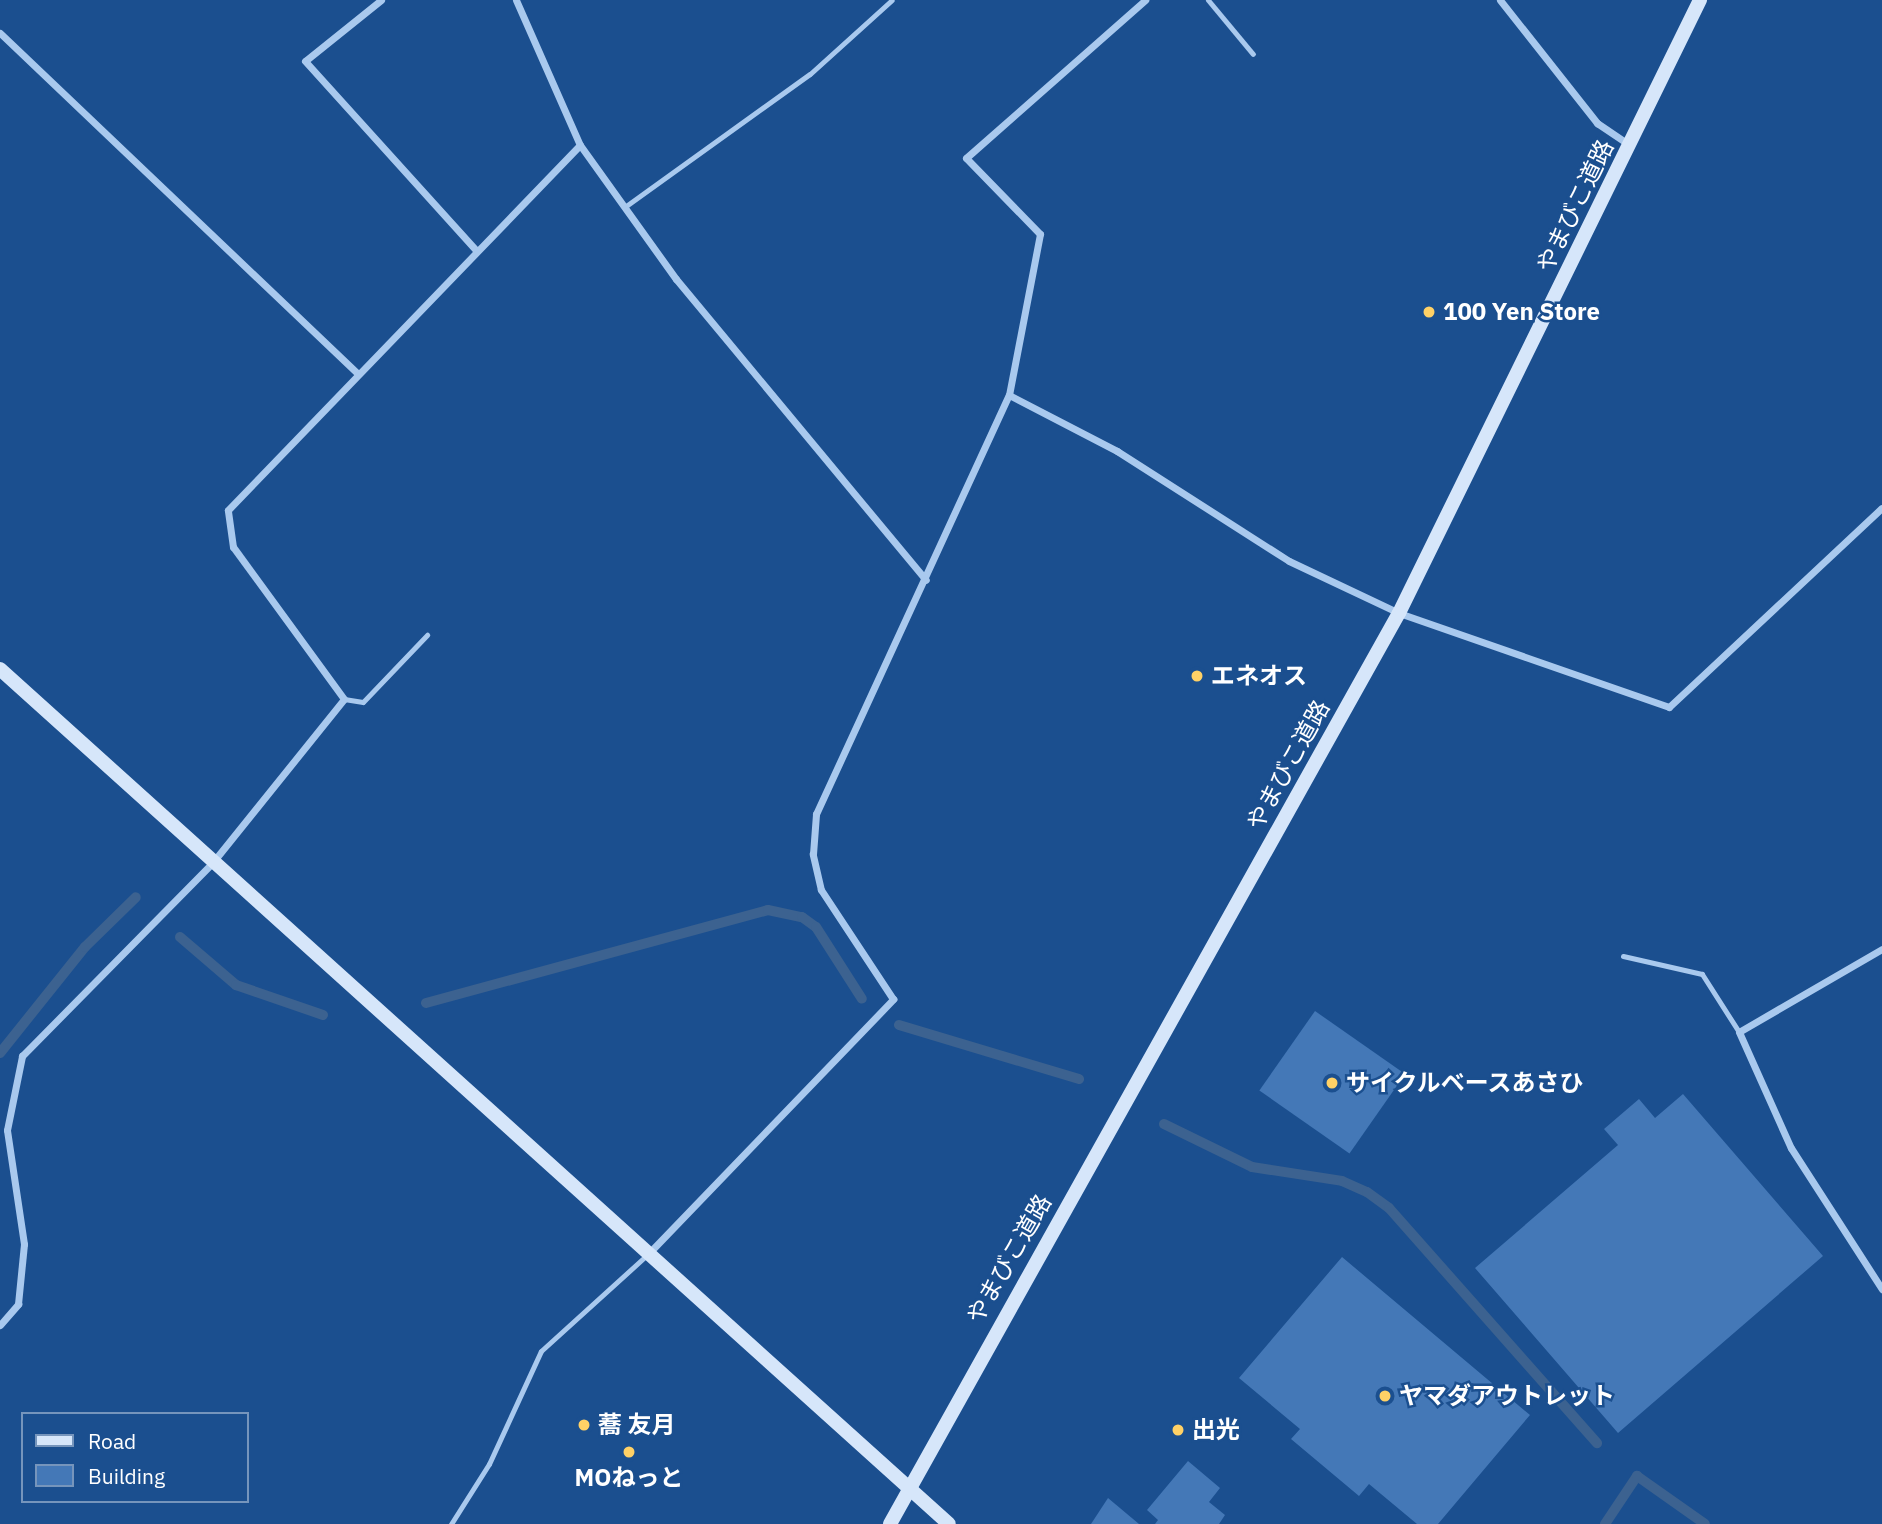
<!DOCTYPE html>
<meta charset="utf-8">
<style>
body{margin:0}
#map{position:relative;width:1882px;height:1524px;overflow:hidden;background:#1b4f8f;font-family:"IBM Plex Sans","Noto Sans JP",sans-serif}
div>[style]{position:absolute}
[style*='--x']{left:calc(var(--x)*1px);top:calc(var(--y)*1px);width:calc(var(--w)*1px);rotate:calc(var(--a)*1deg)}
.stream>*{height:10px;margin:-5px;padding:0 5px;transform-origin:5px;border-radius:5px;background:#3c6290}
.building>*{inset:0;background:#4478b7;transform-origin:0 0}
.lane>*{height:5px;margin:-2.5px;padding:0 2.5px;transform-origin:2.5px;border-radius:2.5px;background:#a9c9ee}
.street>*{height:7px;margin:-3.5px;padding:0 3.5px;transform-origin:3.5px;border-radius:3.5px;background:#a9c9ee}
.secondary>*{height:14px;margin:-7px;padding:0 7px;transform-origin:7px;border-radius:7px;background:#d6e6fa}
.dots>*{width:19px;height:19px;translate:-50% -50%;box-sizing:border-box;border:4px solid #1b4f8f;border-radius:50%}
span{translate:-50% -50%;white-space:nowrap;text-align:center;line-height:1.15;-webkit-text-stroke:5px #1b4f8f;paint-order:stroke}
.street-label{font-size:24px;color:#fff}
.poi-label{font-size:24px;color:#fff;font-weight:700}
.left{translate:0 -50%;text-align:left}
.legend{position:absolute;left:21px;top:1412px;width:228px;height:91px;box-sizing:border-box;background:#1b4f8f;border:2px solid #7695bc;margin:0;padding:9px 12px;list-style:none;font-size:21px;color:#fff}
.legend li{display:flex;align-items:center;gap:14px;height:35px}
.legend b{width:35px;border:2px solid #7695bc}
</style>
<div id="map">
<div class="stream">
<i style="--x:180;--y:937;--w:74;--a:40.6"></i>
<i style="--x:236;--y:985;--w:92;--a:19"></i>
<i style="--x:426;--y:1003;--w:354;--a:-15.2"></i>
<i style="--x:768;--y:910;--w:35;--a:12"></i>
<i style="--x:802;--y:917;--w:17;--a:36"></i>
<i style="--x:816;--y:927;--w:85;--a:57.4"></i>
<i style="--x:899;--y:1025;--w:188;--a:16.7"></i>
<i style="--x:0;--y:1053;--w:136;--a:-51.3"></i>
<i style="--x:85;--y:947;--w:71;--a:-44.4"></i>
<i style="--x:1164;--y:1124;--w:98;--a:26"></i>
<i style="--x:1252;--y:1167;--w:91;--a:8.8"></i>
<i style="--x:1342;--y:1181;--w:27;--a:24"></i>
<i style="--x:1367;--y:1192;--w:27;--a:36"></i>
<i style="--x:1389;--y:1208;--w:314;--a:48.5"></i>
<i style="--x:1605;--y:1524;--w:58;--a:-56.3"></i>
<i style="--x:1637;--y:1476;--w:83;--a:35.2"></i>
</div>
<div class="building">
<i style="left:1315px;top:1011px;width:110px;height:97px;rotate:35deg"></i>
<i style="clip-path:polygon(1683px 1094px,1823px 1256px,1618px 1433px,1475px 1268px,1618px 1145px,1604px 1129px,1639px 1099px,1655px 1118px)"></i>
<i style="clip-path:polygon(1342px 1257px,1530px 1415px,1438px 1524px,1417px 1524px,1369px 1484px,1359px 1496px,1291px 1439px,1300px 1429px,1239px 1378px)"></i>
<i style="clip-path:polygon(1188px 1461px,1220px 1488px,1209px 1502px,1225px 1515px,1219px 1524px,1155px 1524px,1158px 1520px,1147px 1510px)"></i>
<i style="clip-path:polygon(1108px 1498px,1139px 1524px,1091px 1524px)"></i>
</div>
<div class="lane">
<i style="--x:1208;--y:0;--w:70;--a:50.2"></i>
<i style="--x:626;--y:206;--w:226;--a:-35.7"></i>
<i style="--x:810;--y:74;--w:110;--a:-42.1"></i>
<i style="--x:344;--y:699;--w:19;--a:9"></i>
<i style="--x:363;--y:702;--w:93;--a:-46.3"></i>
<i style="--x:1623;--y:956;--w:81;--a:12.8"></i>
<i style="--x:1702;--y:974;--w:69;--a:57.5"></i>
<i style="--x:451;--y:1524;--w:71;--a:-57.7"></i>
<i style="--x:489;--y:1464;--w:124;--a:-65.3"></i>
<i style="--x:541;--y:1351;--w:144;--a:-42.2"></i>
</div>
<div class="street">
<i style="--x:381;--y:0;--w:97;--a:141.2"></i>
<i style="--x:305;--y:61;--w:255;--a:47.9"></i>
<i style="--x:516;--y:0;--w:158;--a:66.2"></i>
<i style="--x:580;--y:145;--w:165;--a:54.4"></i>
<i style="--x:676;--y:279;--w:391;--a:50.3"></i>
<i style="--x:1500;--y:0;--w:157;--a:51.7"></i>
<i style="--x:1597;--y:123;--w:40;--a:34"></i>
<i style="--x:0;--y:33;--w:492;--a:43.6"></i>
<i style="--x:1009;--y:395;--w:122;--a:27.4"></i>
<i style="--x:1117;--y:451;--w:204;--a:32.6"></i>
<i style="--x:1289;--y:561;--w:122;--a:25.3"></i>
<i style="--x:1399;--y:613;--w:286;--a:19.2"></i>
<i style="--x:1669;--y:707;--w:291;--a:-43.1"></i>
<i style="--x:1882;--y:949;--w:165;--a:149.9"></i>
<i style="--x:1739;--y:1032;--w:127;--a:65.9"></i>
<i style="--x:1791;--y:1148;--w:168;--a:57.2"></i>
<i style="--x:648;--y:1254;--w:354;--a:-46.1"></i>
<i style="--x:893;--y:999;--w:131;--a:-123.4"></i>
<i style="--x:821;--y:890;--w:37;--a:-103"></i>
<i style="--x:813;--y:854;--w:40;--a:-85.7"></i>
<i style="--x:816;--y:814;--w:461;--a:-65.3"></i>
<i style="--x:1009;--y:395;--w:164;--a:-79.1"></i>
<i style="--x:1040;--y:234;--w:106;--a:-134.2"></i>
<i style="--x:966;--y:158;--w:239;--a:-41.4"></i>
<i style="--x:0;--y:1325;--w:28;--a:-49"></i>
<i style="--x:18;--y:1304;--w:60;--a:-84.3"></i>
<i style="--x:24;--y:1244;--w:115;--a:-98.5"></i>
<i style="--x:7;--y:1130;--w:76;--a:-78.5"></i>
<i style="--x:22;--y:1056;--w:272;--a:-45.4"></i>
<i style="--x:213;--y:862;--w:209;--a:-51.2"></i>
<i style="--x:344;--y:699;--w:188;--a:-126.1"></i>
<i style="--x:233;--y:547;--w:37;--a:-98"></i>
<i style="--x:228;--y:510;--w:507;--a:-46.04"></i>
</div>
<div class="secondary">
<i style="--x:0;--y:669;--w:1277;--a:42.02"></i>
<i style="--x:890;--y:1524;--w:1044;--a:-60.81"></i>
<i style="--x:1399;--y:613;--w:683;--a:-63.85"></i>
</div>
<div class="dots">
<i style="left:1429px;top:312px;background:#ffd166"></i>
<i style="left:1197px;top:676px;background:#ffd166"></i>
<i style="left:1332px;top:1083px;background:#ffd166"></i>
<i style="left:1385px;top:1396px;background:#ffd166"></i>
<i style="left:584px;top:1425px;background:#ffd166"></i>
<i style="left:1178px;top:1430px;background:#ffd166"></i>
<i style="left:629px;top:1452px;background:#ffd166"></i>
</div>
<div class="street-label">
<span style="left:1575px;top:206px;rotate:-64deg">やまびこ道路</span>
<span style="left:1288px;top:765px;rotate:-61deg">やまびこ道路</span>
<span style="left:1009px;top:1259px;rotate:-60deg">やまびこ道路</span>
</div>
<div class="poi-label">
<span class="left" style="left:1443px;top:312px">100 Yen Store</span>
<span class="left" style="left:1211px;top:676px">エネオス</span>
<span class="left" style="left:1346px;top:1083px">サイクルベースあさひ</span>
<span class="left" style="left:1399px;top:1396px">ヤマダアウトレット</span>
<span class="left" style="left:598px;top:1425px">蕎 友月</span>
<span class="left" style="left:1192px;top:1430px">出光</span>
<span style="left:629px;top:1478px">MOねっと</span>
</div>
<ul class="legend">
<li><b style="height:9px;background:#d6e6fa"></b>Road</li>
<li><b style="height:19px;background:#4478b7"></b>Building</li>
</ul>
</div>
